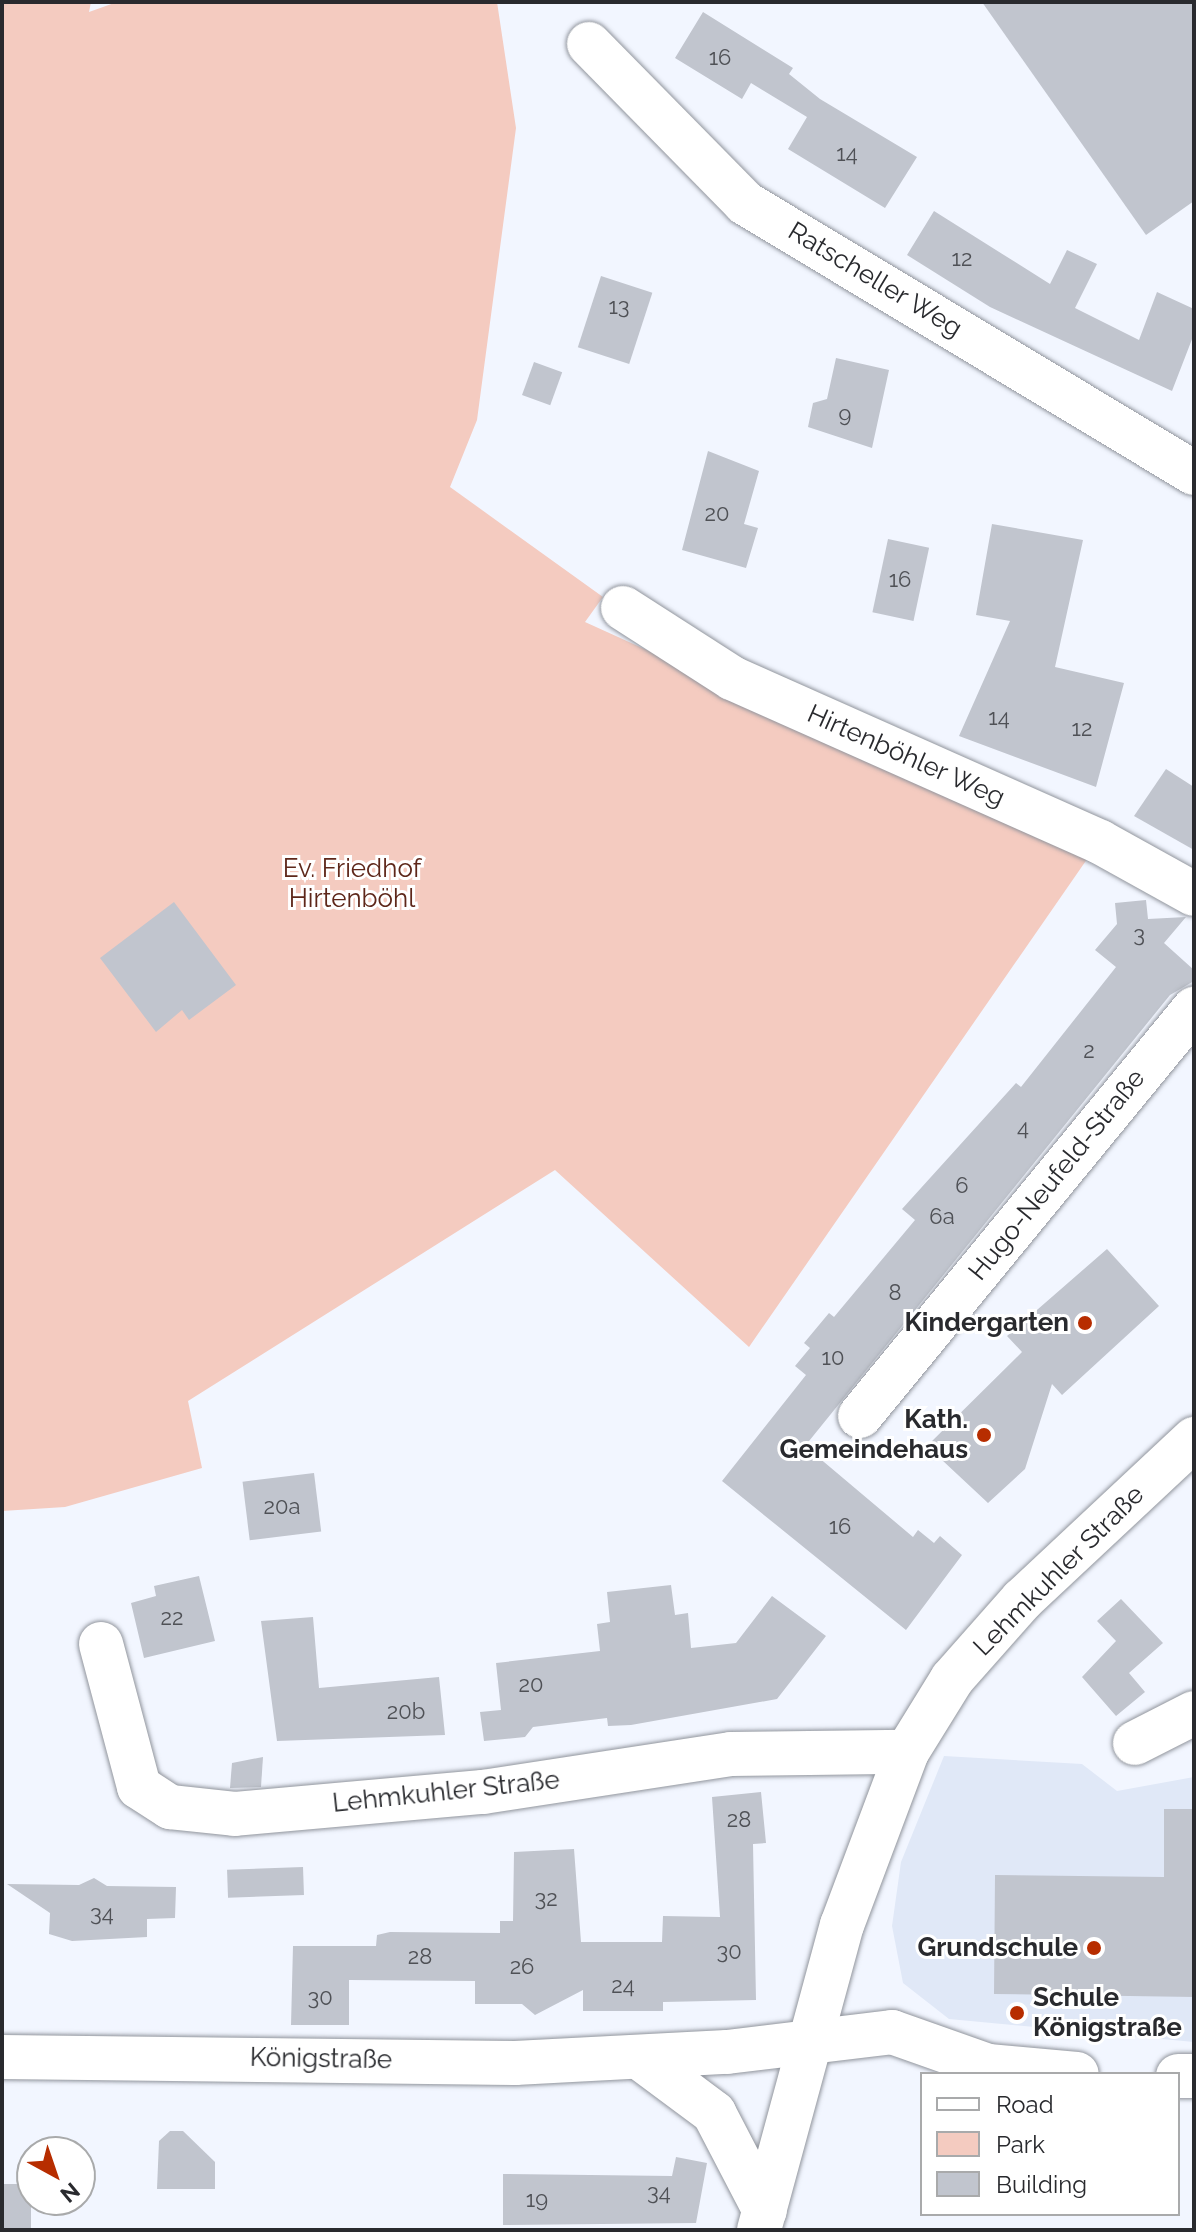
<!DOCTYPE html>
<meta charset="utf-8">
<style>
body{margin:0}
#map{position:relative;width:1196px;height:2232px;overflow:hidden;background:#f2f6ff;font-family:Raleway,sans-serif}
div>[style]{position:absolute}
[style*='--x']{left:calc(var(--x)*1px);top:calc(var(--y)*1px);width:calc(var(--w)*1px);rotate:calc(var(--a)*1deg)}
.built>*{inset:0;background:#e0e8f7}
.green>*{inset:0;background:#f4cbc0}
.building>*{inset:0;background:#c1c5ce;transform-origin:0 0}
.roads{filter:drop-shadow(0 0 2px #91959d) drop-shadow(0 0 2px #91959d)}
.minor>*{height:44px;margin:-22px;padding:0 22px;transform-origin:22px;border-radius:22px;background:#fff}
.dots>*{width:22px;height:22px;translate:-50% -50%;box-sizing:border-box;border:4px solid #fff;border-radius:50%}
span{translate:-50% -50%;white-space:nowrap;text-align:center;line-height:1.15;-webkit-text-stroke:6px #fff;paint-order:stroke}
.number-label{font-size:22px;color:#4f5156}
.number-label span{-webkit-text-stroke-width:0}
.street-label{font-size:26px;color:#292a2e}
.park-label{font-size:26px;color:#5e271a}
.poi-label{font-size:26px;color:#292a2e;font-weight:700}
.right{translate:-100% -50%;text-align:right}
.left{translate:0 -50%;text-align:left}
.frame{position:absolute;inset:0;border:4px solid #292a2e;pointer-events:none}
.legend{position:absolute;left:920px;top:2072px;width:260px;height:144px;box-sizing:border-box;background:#fff;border:2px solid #a9aaab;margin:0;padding:10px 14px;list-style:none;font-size:24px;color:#292a2e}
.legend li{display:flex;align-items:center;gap:16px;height:40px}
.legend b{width:40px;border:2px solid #a9aaab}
.north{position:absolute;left:16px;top:2136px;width:80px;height:80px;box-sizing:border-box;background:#fff;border:2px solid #a9aaab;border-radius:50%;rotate:140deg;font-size:22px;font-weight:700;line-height:32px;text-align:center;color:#292a2e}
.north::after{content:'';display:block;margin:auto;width:28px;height:36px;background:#b72d00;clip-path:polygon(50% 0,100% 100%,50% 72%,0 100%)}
</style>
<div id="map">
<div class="built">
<i style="clip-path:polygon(944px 1756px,1082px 1764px,1117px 1791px,1194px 1777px,1194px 2042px,949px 2019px,903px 1983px,892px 1926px,901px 1862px)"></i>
</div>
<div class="green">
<i style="clip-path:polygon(2px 2px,91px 2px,89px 12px,117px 2px,497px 2px,516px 128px,477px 420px,450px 487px,603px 597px,585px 622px,1092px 852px,749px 1347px,555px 1170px,188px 1401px,202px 1468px,65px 1507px,2px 1511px)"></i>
</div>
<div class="building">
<i style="clip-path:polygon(982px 2px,1194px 2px,1194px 201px,1146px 235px)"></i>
<i style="clip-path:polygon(703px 12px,793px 68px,789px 74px,820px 99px,917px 157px,885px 208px,788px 149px,807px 117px,751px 83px,742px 99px,675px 58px)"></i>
<i style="clip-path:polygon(934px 211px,1050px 284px,1067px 250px,1097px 264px,1075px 308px,1139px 340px,1157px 292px,1194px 309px,1194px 334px,1172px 391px,990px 307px,907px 255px)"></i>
<i style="left:601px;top:276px;width:54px;height:75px;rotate:18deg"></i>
<i style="clip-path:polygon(836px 358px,889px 370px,872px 448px,808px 427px,813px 403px,827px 399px)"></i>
<i style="left:534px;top:362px;width:30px;height:35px;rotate:20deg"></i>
<i style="clip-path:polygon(708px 451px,759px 471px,744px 524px,758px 528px,746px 568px,682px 550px)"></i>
<i style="clip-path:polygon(992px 524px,1083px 540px,1055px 667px,1124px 683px,1096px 787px,959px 736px,1010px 621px,976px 615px)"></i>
<i style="left:888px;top:539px;width:42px;height:75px;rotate:12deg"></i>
<i style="clip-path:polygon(1166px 769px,1194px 787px,1194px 850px,1134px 816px)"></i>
<i style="clip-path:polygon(1146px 900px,1148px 919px,1186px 917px,1164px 943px,1194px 970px,1194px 981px,1170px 995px,805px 1446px,913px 1537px,918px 1530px,934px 1543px,940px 1536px,962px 1555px,906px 1630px,722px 1481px,806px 1375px,795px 1366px,810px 1348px,804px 1343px,829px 1313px,834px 1317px,915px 1220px,902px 1209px,1016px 1083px,1021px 1087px,1116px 967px,1095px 950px,1117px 924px,1115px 903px)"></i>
<i style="clip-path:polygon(174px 902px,236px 985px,189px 1020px,182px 1010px,156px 1032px,100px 958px)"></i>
<i style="clip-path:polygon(1107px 1249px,1159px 1306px,1062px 1395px,1052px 1384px,1025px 1469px,988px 1503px,927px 1446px,1022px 1352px,1007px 1336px)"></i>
<i style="left:314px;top:1473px;width:59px;height:72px;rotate:83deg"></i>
<i style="clip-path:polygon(199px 1576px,215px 1641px,144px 1658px,131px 1603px,156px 1596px,154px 1586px)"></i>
<i style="clip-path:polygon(671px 1585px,675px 1615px,688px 1613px,691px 1648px,736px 1643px,772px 1596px,826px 1636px,777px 1699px,631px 1725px,608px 1726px,607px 1718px,533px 1727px,525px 1737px,484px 1741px,480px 1712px,501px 1710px,496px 1663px,600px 1651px,597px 1624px,610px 1622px,607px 1592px)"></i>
<i style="clip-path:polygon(1121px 1599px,1163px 1643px,1129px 1673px,1145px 1692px,1116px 1716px,1082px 1677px,1116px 1641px,1097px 1621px)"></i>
<i style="clip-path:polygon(313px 1617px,319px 1688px,439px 1677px,445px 1735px,277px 1741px,261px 1621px)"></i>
<i style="clip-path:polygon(263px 1757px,261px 1787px,230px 1788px,232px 1763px)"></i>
<i style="clip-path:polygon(761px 1792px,766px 1843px,753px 1844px,756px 2000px,663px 2002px,663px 2011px,583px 2011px,583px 1990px,535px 2015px,522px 2004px,475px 2004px,475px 1981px,349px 1980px,349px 2025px,291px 2025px,293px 1946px,376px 1946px,377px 1935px,390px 1932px,500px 1933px,500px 1921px,513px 1921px,514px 1852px,574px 1849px,581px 1942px,662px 1942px,663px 1916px,720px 1917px,712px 1797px)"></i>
<i style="clip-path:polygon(1164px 1809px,1194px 1809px,1194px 1997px,994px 1994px,995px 1875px,1164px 1877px)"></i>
<i style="left:303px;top:1867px;width:28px;height:76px;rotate:88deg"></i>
<i style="clip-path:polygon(94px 1878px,107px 1886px,176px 1887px,175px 1918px,147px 1919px,147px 1937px,72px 1941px,49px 1934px,50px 1913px,7px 1884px,79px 1885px)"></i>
<i style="clip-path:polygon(170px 2131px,183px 2131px,215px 2162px,215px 2189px,157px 2189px,159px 2141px)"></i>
<i style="clip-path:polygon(676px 2157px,707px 2163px,696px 2223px,503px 2225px,503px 2174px,672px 2176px)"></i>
<i style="left:2px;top:2184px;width:29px;height:46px"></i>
</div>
<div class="roads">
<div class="minor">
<i style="--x:589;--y:44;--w:223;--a:45.5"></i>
<i style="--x:745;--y:203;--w:524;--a:31.02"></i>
<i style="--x:623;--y:608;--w:130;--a:32.7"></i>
<i style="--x:732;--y:678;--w:403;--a:24"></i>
<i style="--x:1100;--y:842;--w:107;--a:29"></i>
<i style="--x:860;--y:1416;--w:527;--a:-50.63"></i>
<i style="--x:101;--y:1644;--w:148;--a:75.1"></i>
<i style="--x:139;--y:1787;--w:37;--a:33"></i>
<i style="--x:170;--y:1807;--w:65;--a:6.1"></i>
<i style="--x:235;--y:1814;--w:249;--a:-5.1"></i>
<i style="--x:483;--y:1792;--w:251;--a:-8.7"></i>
<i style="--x:731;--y:1754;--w:176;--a:-0.7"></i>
<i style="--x:1135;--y:1743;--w:66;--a:-27"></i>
<i style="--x:2;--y:2057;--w:513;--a:0.67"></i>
<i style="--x:515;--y:2063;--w:212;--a:-3"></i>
<i style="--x:727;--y:2052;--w:166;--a:-6.9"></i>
<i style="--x:892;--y:2032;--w:102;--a:19.5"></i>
<i style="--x:988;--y:2066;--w:89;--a:5.1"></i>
<i style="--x:639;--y:2057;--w:94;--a:36.7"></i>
<i style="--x:714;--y:2113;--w:110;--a:62.5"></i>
<i style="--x:1178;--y:2076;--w:16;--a:0"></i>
<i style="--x:759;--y:2230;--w:316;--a:-74.8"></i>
<i style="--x:842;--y:1925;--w:185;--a:-69.4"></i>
<i style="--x:907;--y:1752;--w:86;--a:-58.3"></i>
<i style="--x:952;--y:1679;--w:106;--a:-48.5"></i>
<i style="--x:1022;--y:1600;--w:236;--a:-43.1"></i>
</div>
</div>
<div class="dots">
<i style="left:1085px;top:1323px;background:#b72d00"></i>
<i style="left:984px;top:1435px;background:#b72d00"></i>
<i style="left:1094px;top:1948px;background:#b72d00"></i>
<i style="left:1017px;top:2013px;background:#b72d00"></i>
</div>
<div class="number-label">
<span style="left:720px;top:58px">16</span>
<span style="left:847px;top:154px">14</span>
<span style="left:962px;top:259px">12</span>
<span style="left:619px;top:307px">13</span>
<span style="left:845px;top:415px">9</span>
<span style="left:717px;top:514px">20</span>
<span style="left:900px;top:580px">16</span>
<span style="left:999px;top:718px">14</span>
<span style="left:1082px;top:729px">12</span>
<span style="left:1139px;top:935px">3</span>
<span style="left:1089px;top:1051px">2</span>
<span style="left:1023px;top:1128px">4</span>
<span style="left:962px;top:1186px">6</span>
<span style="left:942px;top:1217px">6a</span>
<span style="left:895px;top:1293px">8</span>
<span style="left:833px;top:1358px">10</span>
<span style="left:282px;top:1507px">20a</span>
<span style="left:840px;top:1527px">16</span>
<span style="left:172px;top:1618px">22</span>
<span style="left:531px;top:1685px">20</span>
<span style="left:406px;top:1712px">20b</span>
<span style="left:739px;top:1820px">28</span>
<span style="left:546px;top:1899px">32</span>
<span style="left:102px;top:1914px">34</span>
<span style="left:729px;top:1952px">30</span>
<span style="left:420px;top:1957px">28</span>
<span style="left:522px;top:1967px">26</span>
<span style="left:623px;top:1986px">24</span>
<span style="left:320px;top:1998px">30</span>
<span style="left:659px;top:2193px">34</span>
<span style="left:537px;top:2200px">19</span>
</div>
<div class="street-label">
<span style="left:875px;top:280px;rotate:31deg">Ratscheller Weg</span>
<span style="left:906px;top:756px;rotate:24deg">Hirtenböhler Weg</span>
<span style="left:1057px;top:1175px;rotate:-51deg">Hugo-Neufeld-Straße</span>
<span style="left:1059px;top:1571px;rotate:-45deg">Lehmkuhler Straße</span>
<span style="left:446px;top:1792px;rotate:-6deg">Lehmkuhler Straße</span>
<span style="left:321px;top:2059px;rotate:1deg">Königstraße</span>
</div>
<div class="park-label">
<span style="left:352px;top:884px">Ev. Friedhof<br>Hirtenböhl</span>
</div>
<div class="poi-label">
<span class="right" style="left:1069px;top:1323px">Kindergarten</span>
<span class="right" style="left:968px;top:1435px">Kath.<br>Gemeindehaus</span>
<span class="right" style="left:1078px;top:1948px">Grundschule</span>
<span class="left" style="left:1033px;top:2013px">Schule<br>Königstraße</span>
</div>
<div class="frame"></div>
<ul class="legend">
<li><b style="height:10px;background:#fff"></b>Road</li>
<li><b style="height:22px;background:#f4cbc0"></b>Park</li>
<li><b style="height:22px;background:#c1c5ce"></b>Building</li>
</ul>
<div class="north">N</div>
</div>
